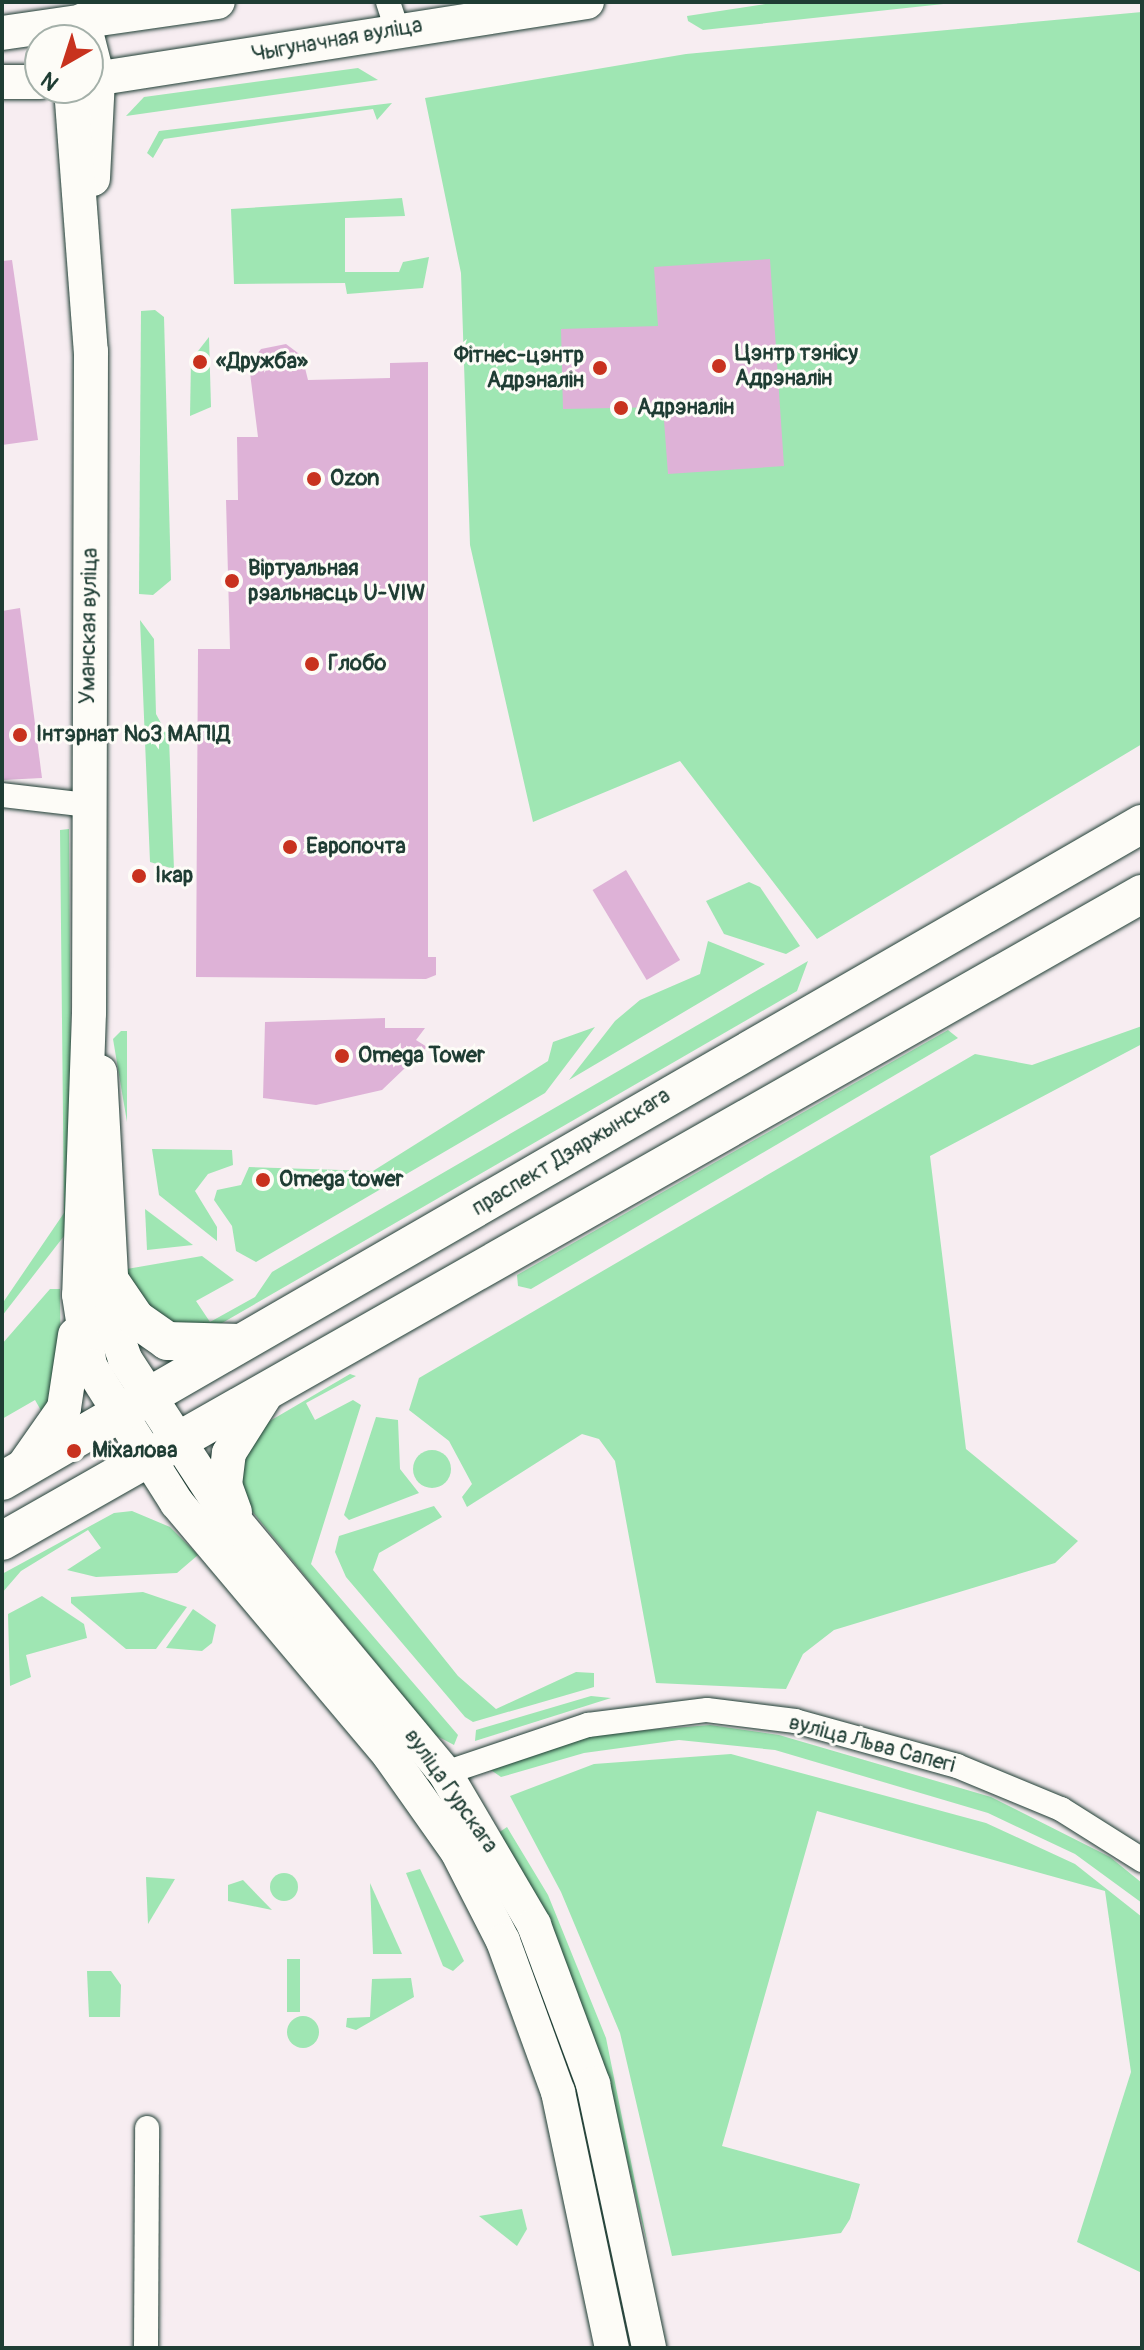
<!DOCTYPE html>
<meta charset="utf-8">
<style>
body{margin:0}
#map{position:relative;width:1144px;height:2350px;overflow:hidden;background:#f7edf1;font-family:Pangolin,sans-serif}
div>[style]{position:absolute}
[style*='--x']{left:calc(var(--x)*1px);top:calc(var(--y)*1px);width:calc(var(--w)*1px);rotate:calc(var(--a)*1deg)}
.green>*{inset:0;background:#9fe6b3;transform-origin:0 0}
.round{border-radius:50%}
.building>*{inset:0;background:#deb2d7;transform-origin:0 0}
.roads{filter:drop-shadow(0 0 2px #1f3d34) drop-shadow(0 0 2px #1f3d34)}
.minor>*{height:24px;margin:-12px;padding:0 12px;transform-origin:12px;border-radius:12px;background:#fdfcf7}
.secondary>*{height:34px;margin:-17px;padding:0 17px;transform-origin:17px;border-radius:17px;background:#fdfcf7}
.primary>*{height:38px;margin:-19px;padding:0 19px;transform-origin:19px;border-radius:19px;background:#fdfcf7}
.dots>*{width:22px;height:22px;translate:-50% -50%;box-sizing:border-box;border:4px solid #fdfcf7;border-radius:50%}
span{translate:-50% -50%;white-space:nowrap;text-align:center;line-height:1.15;-webkit-text-stroke:6px #fdfcf7;paint-order:stroke}
.street-label{font-size:22px;color:#1f3d34}
.poi-label{font-size:22px;color:#1f3d34;font-weight:700}
.left{translate:0 -50%;text-align:left}
.right{translate:-100% -50%;text-align:right}
.frame{position:absolute;inset:0;border:4px solid #1f3d34;pointer-events:none}
.north{position:absolute;left:24px;top:24px;width:80px;height:80px;box-sizing:border-box;background:#fdfcf7;border:2px solid #a4b0a9;border-radius:50%;rotate:219deg;font-size:22px;font-weight:700;line-height:32px;text-align:center;color:#1f3d34}
.north::after{content:'';display:block;margin:auto;width:28px;height:36px;background:#c8321e;clip-path:polygon(50% 0,100% 100%,50% 72%,0 100%)}
</style>
<div id="map">
<div class="green">
<i style="clip-path:polygon(779px 2px,962px 2px,703px 30px,688px 21px,687px 16px)"></i>
<i style="clip-path:polygon(1142px 12px,1142px 744px,817px 939px,680px 761px,533px 822px,470px 545px,461px 273px,425px 98px,686px 54px)"></i>
<i style="clip-path:polygon(358px 68px,378px 80px,126px 116px,144px 97px)"></i>
<i style="clip-path:polygon(392px 103px,377px 120px,373px 109px,164px 139px,153px 158px,147px 153px,159px 131px)"></i>
<i style="clip-path:polygon(402px 198px,405px 216px,345px 218px,345px 272px,399px 272px,403px 262px,429px 257px,423px 288px,347px 294px,345px 283px,234px 284px,231px 209px)"></i>
<i style="clip-path:polygon(155px 310px,164px 317px,171px 580px,153px 595px,139px 594px,141px 311px)"></i>
<i style="clip-path:polygon(209px 337px,211px 407px,190px 416px,191px 360px)"></i>
<i style="clip-path:polygon(140px 620px,154px 639px,156px 714px,169px 738px,174px 869px,150px 862px)"></i>
<i style="clip-path:polygon(69px 829px,72px 1213px,64px 1236px,2px 1316px,2px 1304px,64px 1213px,60px 830px)"></i>
<i style="clip-path:polygon(749px 882px,760px 887px,800px 946px,786px 954px,724px 934px,706px 901px)"></i>
<i style="clip-path:polygon(708px 941px,765px 964px,569px 1080px,615px 1021px,640px 1000px,700px 974px)"></i>
<i style="clip-path:polygon(808px 961px,797px 991px,203px 1334px,173px 1335px,121px 1270px,202px 1256px,234px 1280px,196px 1301px,210px 1322px,255px 1297px,272px 1272px)"></i>
<i style="clip-path:polygon(1142px 1026px,1142px 1044px,930px 1156px,966px 1449px,1078px 1541px,1055px 1563px,834px 1630px,803px 1654px,786px 1689px,656px 1683px,615px 1461px,599px 1439px,582px 1434px,467px 1507px,462px 1497px,472px 1484px,449px 1441px,409px 1410px,419px 1378px,975px 1054px,1032px 1065px)"></i>
<i style="clip-path:polygon(595px 1027px,545px 1093px,256px 1262px,236px 1251px,232px 1226px,214px 1200px,217px 1190px,241px 1185px,249px 1167px,373px 1171px,548px 1061px,553px 1042px)"></i>
<i style="clip-path:polygon(948px 1030px,958px 1038px,531px 1289px,518px 1286px,517px 1275px)"></i>
<i style="clip-path:polygon(121px 1031px,127px 1031px,127px 1122px,113px 1039px)"></i>
<i style="clip-path:polygon(152px 1149px,232px 1150px,233px 1165px,208px 1174px,195px 1191px,217px 1227px,217px 1241px,159px 1195px)"></i>
<i style="clip-path:polygon(145px 1209px,193px 1245px,147px 1250px)"></i>
<i style="clip-path:polygon(50px 1289px,60px 1289px,61px 1388px,47px 1421px,35px 1400px,2px 1419px,2px 1344px)"></i>
<i style="clip-path:polygon(350px 1374px,356px 1376px,306px 1403px,315px 1420px,353px 1400px,361px 1405px,311px 1564px,458px 1735px,454px 1745px,435px 1735px,238px 1494px,244px 1436px)"></i>
<i style="clip-path:polygon(376px 1417px,398px 1420px,400px 1469px,419px 1493px,349px 1520px,344px 1515px)"></i>
<i class="round" style="left:413px;top:1450px;width:38px;height:38px"></i>
<i style="clip-path:polygon(434px 1506px,442px 1517px,379px 1553px,373px 1570px,458px 1676px,496px 1709px,576px 1672px,594px 1673px,594px 1687px,473px 1722px,465px 1717px,346px 1577px,335px 1552px,339px 1536px)"></i>
<i style="clip-path:polygon(132px 1511px,170px 1527px,198px 1555px,177px 1573px,96px 1577px,67px 1570px,101px 1548px,88px 1530px,21px 1571px,2px 1593px,2px 1574px,114px 1513px)"></i>
<i style="clip-path:polygon(143px 1592px,187px 1607px,156px 1649px,126px 1649px,71px 1603px,71px 1597px)"></i>
<i style="clip-path:polygon(42px 1596px,84px 1624px,87px 1638px,26px 1655px,31px 1677px,10px 1686px,8px 1614px)"></i>
<i style="clip-path:polygon(193px 1609px,216px 1625px,212px 1643px,202px 1651px,166px 1648px)"></i>
<i style="clip-path:polygon(591px 1696px,611px 1698px,475px 1741px,476px 1730px)"></i>
<i style="clip-path:polygon(710px 1725px,779px 1735px,991px 1797px,1110px 1857px,1142px 1883px,1142px 1903px,1075px 1854px,988px 1813px,775px 1750px,679px 1740px,584px 1753px,501px 1777px,488px 1768px,599px 1734px)"></i>
<i style="clip-path:polygon(731px 1754px,986px 1823px,1075px 1864px,1142px 1917px,1142px 2273px,1077px 2242px,1131px 2072px,1105px 1891px,817px 1811px,722px 2146px,860px 2184px,850px 2219px,841px 2233px,672px 2256px,620px 2033px,561px 1892px,510px 1796px,594px 1764px)"></i>
<i style="clip-path:polygon(507px 1827px,548px 1895px,606px 2038px,649px 2251px,605px 2070px,554px 1933px,498px 1833px)"></i>
<i style="clip-path:polygon(420px 1869px,464px 1961px,453px 1971px,443px 1966px,406px 1873px)"></i>
<i class="round" style="left:270px;top:1873px;width:28px;height:28px"></i>
<i style="clip-path:polygon(146px 1877px,175px 1879px,148px 1924px)"></i>
<i style="clip-path:polygon(243px 1880px,272px 1910px,228px 1901px,228px 1885px)"></i>
<i style="clip-path:polygon(370px 1883px,402px 1954px,373px 1954px)"></i>
<i style="left:287px;top:1959px;width:13px;height:53px"></i>
<i style="clip-path:polygon(87px 1971px,111px 1971px,121px 1985px,120px 2017px,89px 2017px)"></i>
<i style="clip-path:polygon(411px 1978px,414px 1997px,356px 2030px,346px 2027px,347px 2018px,370px 2017px,372px 1979px)"></i>
<i class="round" style="left:287px;top:2016px;width:32px;height:32px"></i>
<i style="clip-path:polygon(522px 2209px,527px 2229px,517px 2246px,479px 2216px)"></i>
</div>
<div class="building">
<i style="clip-path:polygon(770px 259px,784px 466px,668px 474px,663px 407px,563px 409px,561px 329px,658px 326px,654px 267px)"></i>
<i style="clip-path:polygon(12px 260px,38px 440px,2px 445px,2px 261px)"></i>
<i style="clip-path:polygon(286px 344px,302px 356px,308px 380px,390px 378px,390px 363px,428px 362px,428px 957px,436px 957px,436px 975px,426px 979px,196px 977px,198px 649px,230px 649px,226px 500px,238px 500px,237px 437px,258px 437px,249px 365px,261px 349px)"></i>
<i style="clip-path:polygon(20px 608px,42px 778px,2px 780px,2px 611px)"></i>
<i style="left:626px;top:870px;width:105px;height:39px;rotate:59deg"></i>
<i style="clip-path:polygon(385px 1018px,385px 1028px,425px 1028px,416px 1040px,427px 1047px,382px 1090px,316px 1105px,263px 1098px,265px 1022px)"></i>
</div>
<div class="roads">
<div class="minor">
<i style="--x:388;--y:2;--w:28;--a:72"></i>
<i style="--x:2;--y:795;--w:86;--a:6.7"></i>
<i style="--x:445;--y:1773;--w:151;--a:-18.6"></i>
<i style="--x:588;--y:1725;--w:120;--a:-7.2"></i>
<i style="--x:707;--y:1710;--w:89;--a:7.1"></i>
<i style="--x:795;--y:1721;--w:168;--a:15.5"></i>
<i style="--x:957;--y:1766;--w:113;--a:22.5"></i>
<i style="--x:1061;--y:1809;--w:96;--a:32.2"></i>
<i style="--x:146;--y:2348;--w:220;--a:-89.7"></i>
</div>
<div class="secondary">
<i style="--x:83;--y:20;--w:61;--a:75.7"></i>
<i style="--x:98;--y:79;--w:100;--a:92.9"></i>
<i style="--x:2;--y:33;--w:218;--a:-8.2"></i>
<i style="--x:88;--y:80;--w:505;--a:-8.88"></i>
<i style="--x:2;--y:82;--w:38;--a:0"></i>
<i style="--x:71;--y:88;--w:264;--a:85.7"></i>
<i style="--x:91;--y:351;--w:662;--a:90.17"></i>
<i style="--x:89;--y:1013;--w:282;--a:92"></i>
<i style="--x:79;--y:1295;--w:72;--a:81.2"></i>
<i style="--x:90;--y:1366;--w:162;--a:57.6"></i>
<i style="--x:177;--y:1503;--w:329;--a:49.9"></i>
<i style="--x:389;--y:1755;--w:118;--a:54.7"></i>
<i style="--x:457;--y:1851;--w:101;--a:62.9"></i>
<i style="--x:503;--y:1941;--w:161;--a:70"></i>
<i style="--x:558;--y:2092;--w:262;--a:78.1"></i>
<i style="--x:100;--y:1072;--w:255;--a:86.9"></i>
<i style="--x:114;--y:1327;--w:34;--a:71"></i>
<i style="--x:125;--y:1359;--w:166;--a:56.8"></i>
<i style="--x:216;--y:1498;--w:358;--a:50.2"></i>
<i style="--x:445;--y:1773;--w:176;--a:59.6"></i>
<i style="--x:534;--y:1925;--w:170;--a:69.6"></i>
<i style="--x:593;--y:2084;--w:270;--a:78"></i>
<i style="--x:22;--y:1468;--w:73;--a:-55"></i>
<i style="--x:64;--y:1408;--w:74;--a:-81.4"></i>
<i style="--x:235;--y:1512;--w:29;--a:-110"></i>
<i style="--x:225;--y:1485;--w:32;--a:-83"></i>
<i style="--x:229;--y:1453;--w:71;--a:-57.7"></i>
</div>
<div class="primary">
<i style="--x:112;--y:1284;--w:42;--a:55.6"></i>
<i style="--x:136;--y:1319;--w:38;--a:35"></i>
<i style="--x:167;--y:1341;--w:73;--a:1.6"></i>
<i style="--x:2;--y:1481;--w:1316;--a:-29.96"></i>
<i style="--x:2;--y:1541;--w:1311;--a:-29.58"></i>
</div>
</div>
<div class="dots">
<i style="left:200px;top:362px;background:#c8321e"></i>
<i style="left:719px;top:366px;background:#c8321e"></i>
<i style="left:600px;top:368px;background:#c8321e"></i>
<i style="left:621px;top:408px;background:#c8321e"></i>
<i style="left:314px;top:479px;background:#c8321e"></i>
<i style="left:232px;top:581px;background:#c8321e"></i>
<i style="left:312px;top:664px;background:#c8321e"></i>
<i style="left:20px;top:735px;background:#c8321e"></i>
<i style="left:290px;top:847px;background:#c8321e"></i>
<i style="left:139px;top:876px;background:#c8321e"></i>
<i style="left:342px;top:1056px;background:#c8321e"></i>
<i style="left:263px;top:1180px;background:#c8321e"></i>
<i style="left:74px;top:1451px;background:#c8321e"></i>
</div>
<div class="street-label">
<span style="left:337px;top:40px;rotate:-10deg">Чыгуначная вуліца</span>
<span style="left:89px;top:626px;rotate:-89deg">Уманская вуліца</span>
<span style="left:571px;top:1152px;rotate:-31deg">праспект Дзяржынскага</span>
<span style="left:872px;top:1744px;rotate:15deg">вуліца Льва Сапегі</span>
<span style="left:451px;top:1791px;rotate:55deg">вуліца Гурскага</span>
</div>
<div class="poi-label">
<span class="left" style="left:735px;top:366px">Цэнтр тэнісу<br>Адрэналін</span>
<span class="right" style="left:584px;top:368px">Фітнес-цэнтр<br>Адрэналін</span>
<span class="left" style="left:216px;top:362px">«Дружба»</span>
<span class="left" style="left:637px;top:408px">Адрэналін</span>
<span class="left" style="left:330px;top:479px">Ozon</span>
<span class="left" style="left:248px;top:581px">Віртуальная<br>рэальнасць U-VIW</span>
<span class="left" style="left:328px;top:664px">Глобо</span>
<span class="left" style="left:36px;top:735px">Інтэрнат №3 МАПІД</span>
<span class="left" style="left:306px;top:847px">Европочта</span>
<span class="left" style="left:155px;top:876px">Ікар</span>
<span class="left" style="left:358px;top:1056px">Omega Tower</span>
<span class="left" style="left:279px;top:1180px">Omega tower</span>
<span class="left" style="left:92px;top:1451px">Міхалова</span>
</div>
<div class="frame"></div>
<div class="north">N</div>
</div>
